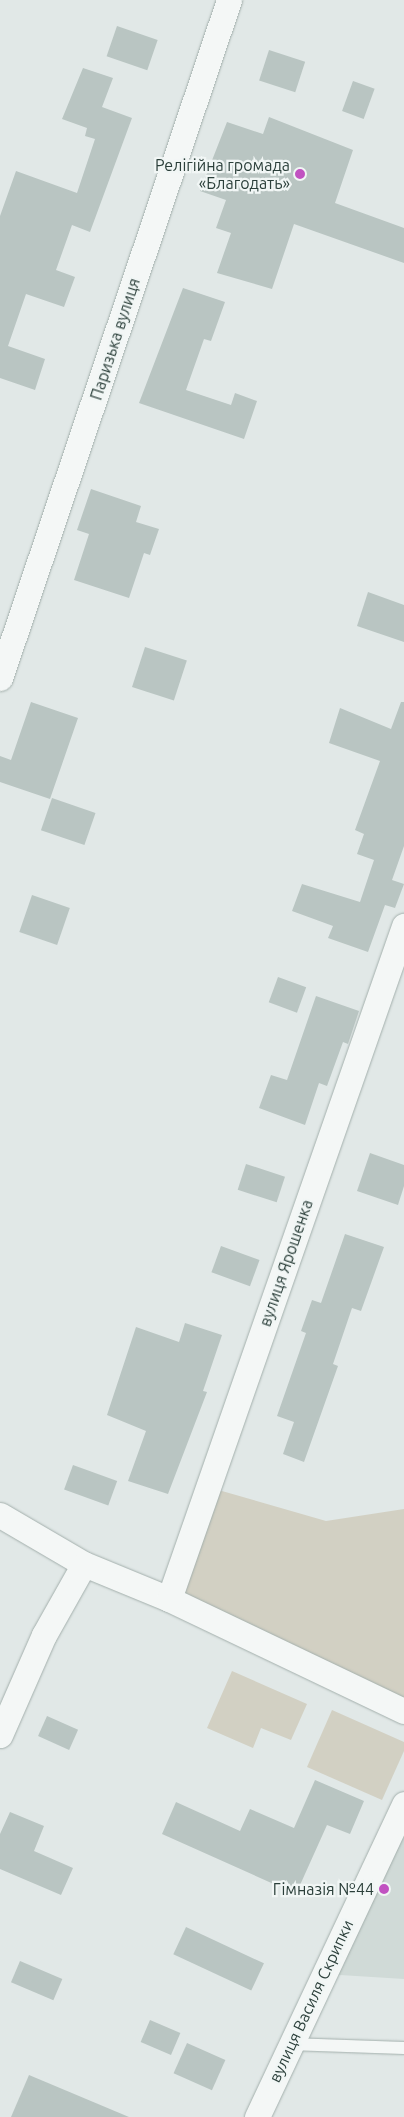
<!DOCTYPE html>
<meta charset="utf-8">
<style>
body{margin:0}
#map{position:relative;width:404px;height:2117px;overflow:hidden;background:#e1e8e7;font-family:Ubuntu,sans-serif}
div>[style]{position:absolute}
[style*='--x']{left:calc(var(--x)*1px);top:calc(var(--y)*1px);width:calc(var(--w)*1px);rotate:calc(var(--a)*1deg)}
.built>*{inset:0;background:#d0dad7}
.green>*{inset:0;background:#d2d0c3}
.building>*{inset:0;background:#b9c5c2;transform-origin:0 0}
.roads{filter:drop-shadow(0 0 1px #a3afac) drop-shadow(0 0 1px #a3afac)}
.service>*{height:12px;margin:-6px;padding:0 6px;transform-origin:6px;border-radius:6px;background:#f4f7f6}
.minor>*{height:25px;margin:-12.5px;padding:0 12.5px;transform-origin:12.5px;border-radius:12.5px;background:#f4f7f6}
.dots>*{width:14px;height:14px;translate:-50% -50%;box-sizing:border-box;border:2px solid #f1f6f5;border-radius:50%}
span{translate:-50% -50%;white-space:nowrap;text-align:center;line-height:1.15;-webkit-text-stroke:4.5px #f1f6f5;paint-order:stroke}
.poi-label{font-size:16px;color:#2b3f3a}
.right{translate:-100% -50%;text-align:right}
.street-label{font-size:16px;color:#2b3f3a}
</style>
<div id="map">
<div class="built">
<i style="clip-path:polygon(404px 1804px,404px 1979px,324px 1974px)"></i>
</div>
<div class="green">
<i style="clip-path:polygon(208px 1487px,326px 1521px,404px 1509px,404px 1711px,169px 1599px)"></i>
<i style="clip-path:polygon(232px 1671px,307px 1704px,291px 1740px,261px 1728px,253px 1748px,207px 1728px)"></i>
<i style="clip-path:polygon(332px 1710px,404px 1742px,404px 1751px,382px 1800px,307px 1767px)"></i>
</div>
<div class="building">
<i style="left:117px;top:26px;width:43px;height:32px;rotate:19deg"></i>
<i style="left:269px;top:50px;width:38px;height:32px;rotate:18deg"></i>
<i style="clip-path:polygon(83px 68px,113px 78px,102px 107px,132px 118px,90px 232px,72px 225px,56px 270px,75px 277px,64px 307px,26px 294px,8px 346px,45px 359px,35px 390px,0 378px,0 216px,16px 171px,77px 193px,95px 139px,85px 136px,87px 128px,62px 119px)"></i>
<i style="left:353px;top:81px;width:23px;height:32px;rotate:20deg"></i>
<i style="clip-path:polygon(269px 117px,353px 150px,335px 203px,404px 228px,404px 263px,294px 224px,272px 289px,217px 273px,231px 233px,216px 228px,226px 200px,200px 191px,227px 122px,263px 134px)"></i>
<i style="clip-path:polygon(183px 288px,225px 302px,211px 341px,204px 339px,186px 390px,231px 405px,235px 393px,257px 401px,244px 439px,139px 403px)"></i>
<i style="clip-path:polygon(91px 489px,141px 506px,136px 522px,159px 529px,150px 555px,144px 553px,129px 598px,74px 580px,89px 534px,77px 530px)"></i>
<i style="clip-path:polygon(368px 592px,404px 605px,404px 642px,357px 626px)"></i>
<i style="left:145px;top:647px;width:44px;height:42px;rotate:18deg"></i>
<i style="clip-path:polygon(31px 702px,78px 718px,50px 799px,0 782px,0 756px,11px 760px)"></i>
<i style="clip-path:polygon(401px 702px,404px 702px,404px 846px,392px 880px,404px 884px,395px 908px,385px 905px,368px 952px,328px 938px,333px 926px,292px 911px,302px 884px,360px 902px,374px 860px,357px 854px,364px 834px,355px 830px,380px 761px,329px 743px,340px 708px,391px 729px)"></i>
<i style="left:52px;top:798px;width:46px;height:34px;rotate:19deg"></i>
<i style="left:32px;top:895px;width:40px;height:39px;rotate:19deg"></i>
<i style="left:278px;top:977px;width:30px;height:27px;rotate:20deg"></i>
<i style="clip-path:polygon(316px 996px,359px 1011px,348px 1044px,343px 1042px,327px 1086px,319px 1083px,305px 1125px,259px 1108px,271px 1075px,287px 1080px)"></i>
<i style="clip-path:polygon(370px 1153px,404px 1165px,404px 1186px,398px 1205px,357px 1191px)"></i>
<i style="left:246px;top:1164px;width:41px;height:27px;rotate:18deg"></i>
<i style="clip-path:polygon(345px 1234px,384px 1247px,361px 1311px,352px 1308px,333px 1364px,338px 1366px,304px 1462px,283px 1454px,294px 1422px,277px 1416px,306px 1333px,301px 1331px,312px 1300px,321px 1303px)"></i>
<i style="left:221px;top:1246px;width:41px;height:28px;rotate:20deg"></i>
<i style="clip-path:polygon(185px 1323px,222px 1335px,203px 1391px,207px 1392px,168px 1494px,128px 1481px,146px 1431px,107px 1415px,136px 1327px,179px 1342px)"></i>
<i style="left:73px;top:1465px;width:47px;height:26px;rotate:20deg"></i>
<i style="left:47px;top:1716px;width:34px;height:22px;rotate:24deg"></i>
<i style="clip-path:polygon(315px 1780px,364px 1801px,350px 1834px,327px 1825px,296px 1894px,162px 1834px,176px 1802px,240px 1831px,250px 1809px,294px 1828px)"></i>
<i style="clip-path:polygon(10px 1812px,44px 1826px,34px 1851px,73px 1868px,61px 1895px,0 1869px,0 1834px)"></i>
<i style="left:186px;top:1927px;width:86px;height:30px;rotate:25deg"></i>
<i style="left:20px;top:1961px;width:46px;height:23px;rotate:23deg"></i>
<i style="left:150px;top:2020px;width:33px;height:24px;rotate:23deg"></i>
<i style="left:187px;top:2043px;width:42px;height:33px;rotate:24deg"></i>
<i style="clip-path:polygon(29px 2075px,129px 2117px,11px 2117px)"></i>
</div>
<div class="roads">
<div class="service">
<i style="--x:289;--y:2044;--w:115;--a:2"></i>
</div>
<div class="minor">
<i style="--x:0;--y:678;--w:716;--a:-71.34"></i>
<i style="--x:0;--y:1515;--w:97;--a:30.3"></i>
<i style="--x:84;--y:1564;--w:92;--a:22.4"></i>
<i style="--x:169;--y:1599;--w:260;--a:25.5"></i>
<i style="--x:169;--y:1599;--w:713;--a:-70.75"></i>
<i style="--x:0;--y:1735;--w:109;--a:-66.3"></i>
<i style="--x:44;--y:1635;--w:81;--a:-60.6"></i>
<i style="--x:257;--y:2117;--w:346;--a:-64.8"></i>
</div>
</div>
<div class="dots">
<i style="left:300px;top:174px;background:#c152c1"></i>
<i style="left:384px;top:1889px;background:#c152c1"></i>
</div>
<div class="poi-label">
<span class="right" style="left:290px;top:174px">Релігійна громада<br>«Благодать»</span>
<span class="right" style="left:374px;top:1889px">Гімназія №44</span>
</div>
<div class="street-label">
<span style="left:115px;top:339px;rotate:-72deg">Паризька вулиця</span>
<span style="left:286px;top:1263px;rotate:-71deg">вулиця Ярошенка</span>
<span style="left:311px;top:2001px;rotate:-65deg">вулиця Василя Скрипки</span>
</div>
</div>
